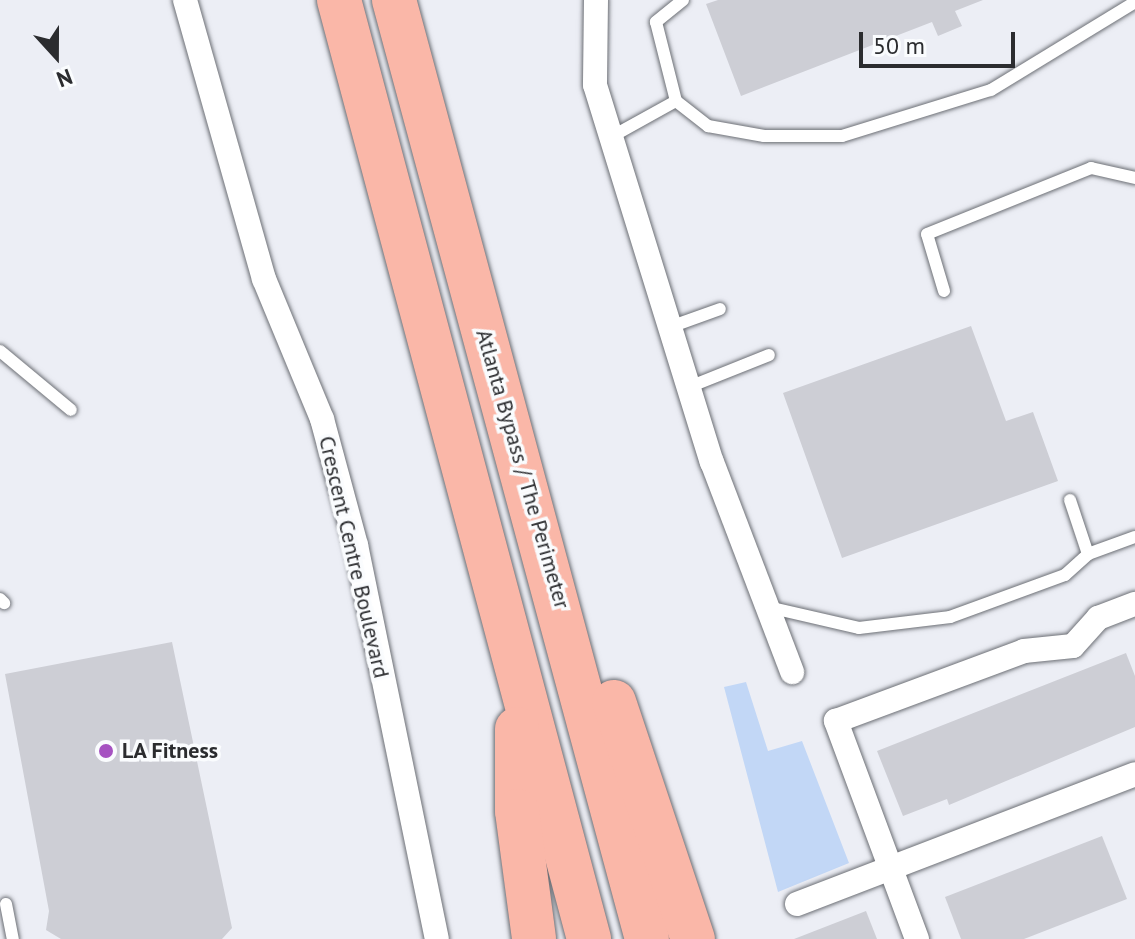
<!DOCTYPE html>
<style>
body{margin:0}
#map{position:relative;width:1135px;height:939px;overflow:hidden;background:#eceef5;font-family:"PT Sans",sans-serif}
div>[style]{position:absolute}
[style*='--x']{left:calc(var(--x)*1px);top:calc(var(--y)*1px);width:calc(var(--w)*1px);rotate:calc(var(--a)*1deg)}
.water>*{inset:0;background:#c2d7f6}
.building>*{inset:0;background:#cdced5}
.roads{filter:drop-shadow(0 0 2px #6c6f75) drop-shadow(0 0 2px #6c6f75)}
.service>*{height:12px;margin:-6px;padding:0 6px;transform-origin:6px;border-radius:6px;background:#fff}
.minor>*{height:24px;margin:-12px;padding:0 12px;transform-origin:12px;border-radius:12px;background:#fff}
.motorway>*{height:44px;margin:-22px;padding:0 22px;transform-origin:22px;border-radius:22px;background:#fab7a8}
.dots>*{width:22px;height:22px;translate:-50% -50%;box-sizing:border-box;border:4px solid #fafcfe;border-radius:50%}
span{translate:-50% -50%;white-space:nowrap;text-align:center;line-height:1.15;-webkit-text-stroke:7px #fafcfe;paint-order:stroke}
.street-label{font-size:22px;color:#2b2c2f}
.poi-label{font-size:22px;color:#2b2c2f;font-weight:700}
.left{translate:0 -50%;text-align:left}
.north{position:absolute;left:16px;top:16px;width:80px;height:80px;-webkit-text-stroke:6px #fafcfe;paint-order:stroke;rotate:159deg;font-size:22px;font-weight:700;line-height:32px;text-align:center;color:#2b2c2f}
.north::after{content:'';display:block;margin:auto;width:28px;height:36px;background:#2b2c2f;clip-path:polygon(50% 0,100% 100%,50% 72%,0 100%)}
.scale{position:absolute;left:859px;top:32px;width:156px;height:36px;box-sizing:border-box;border:4px solid #2b2c2f;border-top:0;padding-left:10px;font-size:24px;line-height:28px;white-space:nowrap;color:#2b2c2f;-webkit-text-stroke:6px #fafcfe;paint-order:stroke}
</style>
<div id="map">
<div class="water">
<i style="clip-path:polygon(746px 682px,768px 751px,802px 741px,849px 863px,778px 892px,724px 687px)"></i>
</div>
<div class="building">
<i style="clip-path:polygon(718px 0,983px 0,955px 11px,962px 26px,938px 36px,932px 22px,741px 96px,706px 4px)"></i>
<i style="clip-path:polygon(971px 326px,1006px 421px,1033px 412px,1058px 481px,842px 558px,783px 393px)"></i>
<i style="clip-path:polygon(172px 642px,232px 928px,222px 939px,61px 939px,46px 930px,49px 911px,5px 674px)"></i>
<i style="clip-path:polygon(1126px 653px,1135px 676px,1135px 727px,949px 805px,947px 799px,903px 816px,877px 751px)"></i>
<i style="clip-path:polygon(1102px 836px,1127px 899px,1024px 939px,961px 939px,945px 897px)"></i>
<i style="clip-path:polygon(866px 911px,877px 939px,794px 939px)"></i>
</div>
<div class="roads">
<div class="service">
<i style="--x:683;--y:0;--w:35;--a:141"></i>
<i style="--x:656;--y:22;--w:81;--a:75.8"></i>
<i style="--x:676;--y:101;--w:41;--a:38"></i>
<i style="--x:708;--y:126;--w:57;--a:10.1"></i>
<i style="--x:764;--y:136;--w:78;--a:0"></i>
<i style="--x:842;--y:136;--w:156;--a:-17.2"></i>
<i style="--x:991;--y:90;--w:169;--a:-31.4"></i>
<i style="--x:611;--y:137;--w:74;--a:-29"></i>
<i style="--x:944;--y:291;--w:59;--a:-106.6"></i>
<i style="--x:927;--y:234;--w:177;--a:-21.9"></i>
<i style="--x:1091;--y:168;--w:45;--a:12.8"></i>
<i style="--x:670;--y:327;--w:53;--a:-19.8"></i>
<i style="--x:0;--y:351;--w:92;--a:39.7"></i>
<i style="--x:689;--y:387;--w:86;--a:-21.8"></i>
<i style="--x:1070;--y:500;--w:57;--a:71.6"></i>
<i style="--x:0;--y:599;--w:6;--a:45"></i>
<i style="--x:768;--y:607;--w:93;--a:13"></i>
<i style="--x:859;--y:628;--w:92;--a:-6.9"></i>
<i style="--x:950;--y:617;--w:122;--a:-20.1"></i>
<i style="--x:1065;--y:575;--w:31;--a:-42"></i>
<i style="--x:1088;--y:554;--w:50;--a:-19.9"></i>
<i style="--x:6;--y:904;--w:36;--a:79"></i>
</div>
<div class="minor">
<i style="--x:185;--y:0;--w:290;--a:74.2"></i>
<i style="--x:264;--y:279;--w:152;--a:67.5"></i>
<i style="--x:322;--y:419;--w:131;--a:74.9"></i>
<i style="--x:356;--y:545;--w:402;--a:78.4"></i>
<i style="--x:596;--y:0;--w:85;--a:90.7"></i>
<i style="--x:595;--y:85;--w:395;--a:72.8"></i>
<i style="--x:712;--y:462;--w:225;--a:69.1"></i>
<i style="--x:797;--y:904;--w:362;--a:-21"></i>
<i style="--x:917;--y:939;--w:233;--a:-110.4"></i>
<i style="--x:836;--y:721;--w:201;--a:-20.4"></i>
<i style="--x:1024;--y:651;--w:49;--a:-5.8"></i>
<i style="--x:1073;--y:646;--w:38;--a:-48"></i>
<i style="--x:1098;--y:618;--w:40;--a:-21"></i>
</div>
<div class="motorway">
<i style="--x:339;--y:0;--w:972;--a:75.09"></i>
<i style="--x:394;--y:0;--w:972;--a:74.92"></i>
<i style="--x:614;--y:702;--w:250;--a:71.6"></i>
<i style="--x:517;--y:729;--w:82;--a:90"></i>
<i style="--x:517;--y:811;--w:129;--a:82.4"></i>
</div>
</div>
<div class="dots">
<i style="left:106px;top:751px;background:#a652c1"></i>
</div>
<div class="street-label">
<span style="left:523px;top:469px;rotate:74deg">Atlanta Bypass / The Perimeter</span>
<span style="left:354px;top:557px;rotate:77deg">Crescent Centre Boulevard</span>
</div>
<div class="poi-label">
<span class="left" style="left:122px;top:751px">LA Fitness</span>
</div>
<div class="north">N</div>
<div class="scale">50 m</div>
</div>
